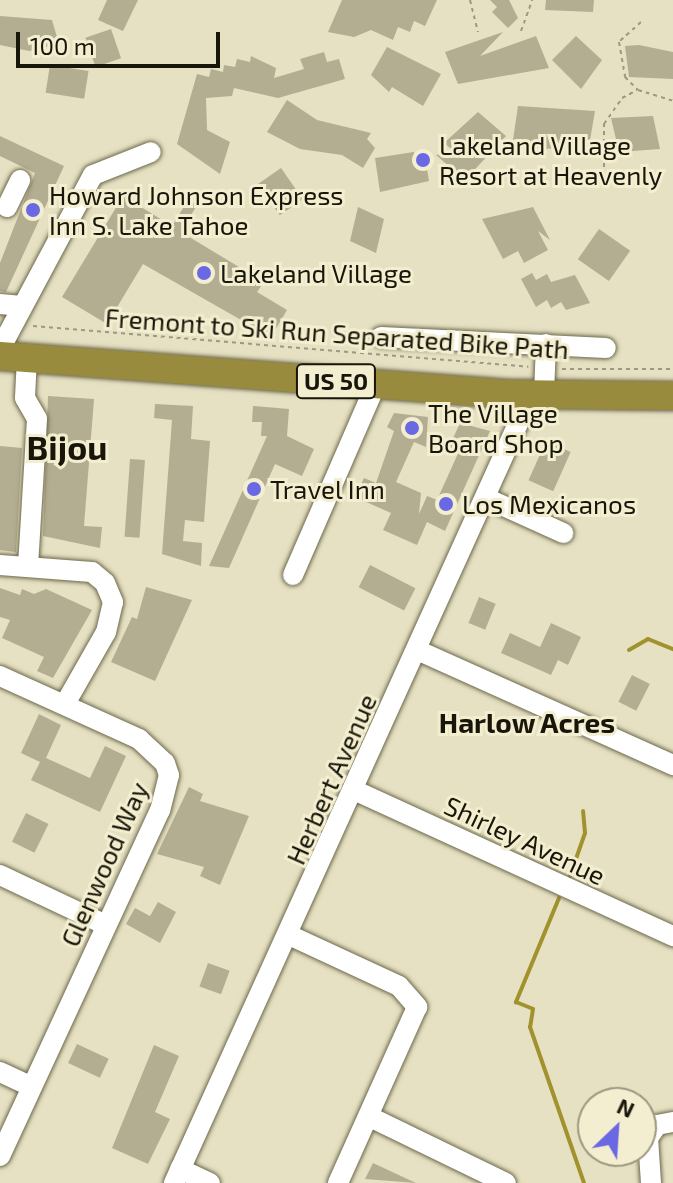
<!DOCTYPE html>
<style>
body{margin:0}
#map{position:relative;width:673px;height:1183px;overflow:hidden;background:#e6e1c2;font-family:"Exo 2",sans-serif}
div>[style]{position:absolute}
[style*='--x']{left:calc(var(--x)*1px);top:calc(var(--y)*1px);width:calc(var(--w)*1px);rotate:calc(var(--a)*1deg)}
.stream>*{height:4px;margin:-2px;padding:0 2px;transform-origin:2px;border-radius:2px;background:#a2922e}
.building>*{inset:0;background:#b3ae91;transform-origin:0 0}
.path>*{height:2px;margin-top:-1px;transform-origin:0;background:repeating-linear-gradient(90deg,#9c9881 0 4px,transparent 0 8px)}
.roads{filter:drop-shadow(0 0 2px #6c684c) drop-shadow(0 0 2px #6c684c)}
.minor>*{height:20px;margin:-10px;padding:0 10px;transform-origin:10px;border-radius:10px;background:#fff}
.highway>*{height:28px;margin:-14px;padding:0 14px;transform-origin:14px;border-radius:14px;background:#998b3d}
.dots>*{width:22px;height:22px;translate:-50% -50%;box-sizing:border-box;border:4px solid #f3eecf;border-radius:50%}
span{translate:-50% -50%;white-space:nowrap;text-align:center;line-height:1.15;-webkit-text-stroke:6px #f3eecf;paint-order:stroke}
.shield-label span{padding:2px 6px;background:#f3eecf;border:2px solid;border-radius:6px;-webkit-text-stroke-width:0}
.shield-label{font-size:24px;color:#18160b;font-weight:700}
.poi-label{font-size:26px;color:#18160b}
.left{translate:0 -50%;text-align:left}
.street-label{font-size:26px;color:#18160b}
.neighbourhood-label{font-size:28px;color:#18160b;font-weight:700}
.district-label{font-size:34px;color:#18160b;font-weight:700}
.north{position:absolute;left:577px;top:1087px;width:80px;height:80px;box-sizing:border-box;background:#f3eecf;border:2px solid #9b9881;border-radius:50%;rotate:25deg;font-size:22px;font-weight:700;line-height:32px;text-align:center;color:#18160b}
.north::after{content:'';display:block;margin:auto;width:28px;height:36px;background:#6a68e2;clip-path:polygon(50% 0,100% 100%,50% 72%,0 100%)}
.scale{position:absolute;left:16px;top:32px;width:204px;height:36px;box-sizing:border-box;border:4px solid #18160b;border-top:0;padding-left:10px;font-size:24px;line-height:28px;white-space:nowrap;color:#18160b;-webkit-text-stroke:6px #f3eecf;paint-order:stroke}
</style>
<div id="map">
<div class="stream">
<i style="--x:629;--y:650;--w:22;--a:-30"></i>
<i style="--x:648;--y:639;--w:27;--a:22"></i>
<i style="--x:570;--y:876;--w:46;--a:-70.8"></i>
<i style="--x:585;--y:833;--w:22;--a:-95"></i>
<i style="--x:559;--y:898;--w:113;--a:112.5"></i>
<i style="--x:516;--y:1002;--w:18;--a:22"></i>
<i style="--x:533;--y:1009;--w:18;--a:99"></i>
<i style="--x:530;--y:1027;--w:165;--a:70.9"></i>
</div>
<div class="building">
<i style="clip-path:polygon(107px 0,138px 0,123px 31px,98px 20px)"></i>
<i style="clip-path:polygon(342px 0,437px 0,425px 26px,414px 21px,410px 32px,398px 27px,393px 40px,371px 30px,354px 37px,328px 32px)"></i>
<i style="clip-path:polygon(490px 0,509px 0,518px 18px,508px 28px,492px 12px,497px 7px)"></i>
<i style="clip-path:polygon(546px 0,594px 0,593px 12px,545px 10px)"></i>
<i style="clip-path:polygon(0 16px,52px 20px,59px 44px,29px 51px,0 45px)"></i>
<i style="left:111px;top:29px;width:31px;height:27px;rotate:71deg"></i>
<i style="clip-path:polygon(503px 32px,480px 56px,536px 36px,549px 68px,458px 84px,445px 52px)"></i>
<i style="clip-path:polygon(576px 36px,602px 60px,581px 89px,552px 60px)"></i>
<i style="clip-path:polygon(639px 45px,673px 52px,673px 79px,629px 77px,625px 46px)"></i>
<i style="clip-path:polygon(387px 47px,441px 74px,423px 106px,392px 87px,389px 92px,371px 75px)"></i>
<i style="clip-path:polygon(324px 52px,327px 62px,339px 59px,345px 79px,278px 98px,234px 88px,232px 96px,206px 98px,207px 130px,230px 142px,220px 174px,177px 144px,197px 74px,209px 77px,211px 69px,223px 72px,224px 65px,235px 67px,237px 59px,250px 62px,251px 56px,276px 68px,274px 78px,304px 69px,300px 59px)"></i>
<i style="left:50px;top:65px;width:39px;height:28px;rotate:9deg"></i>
<i style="clip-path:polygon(287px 100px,317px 120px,371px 133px,367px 139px,375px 148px,363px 168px,342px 155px,300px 149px,267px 132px)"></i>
<i style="clip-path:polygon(518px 106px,595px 111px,589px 146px,543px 149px,513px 140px)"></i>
<i style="clip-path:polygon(478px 112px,506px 136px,465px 180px,436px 155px,455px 152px,444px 143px)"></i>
<i style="clip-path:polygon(653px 116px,660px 149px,619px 152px,611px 118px)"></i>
<i style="clip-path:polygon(0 136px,64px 166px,6px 292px,0 291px,0 263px,35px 173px,0 156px)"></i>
<i style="clip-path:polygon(414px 152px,415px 159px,425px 157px,429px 181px,380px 192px,375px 158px)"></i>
<i style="left:281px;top:168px;width:38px;height:28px;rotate:55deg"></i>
<i style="clip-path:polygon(123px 196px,172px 226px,188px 200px,197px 205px,181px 232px,264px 282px,257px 292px,287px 310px,271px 337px,143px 264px,107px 324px,62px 297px)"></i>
<i style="clip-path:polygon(358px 207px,384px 219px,376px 253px,350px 241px)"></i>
<i style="clip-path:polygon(533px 207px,550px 240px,538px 231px,548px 250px,524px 263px,518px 251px,503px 259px,482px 219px)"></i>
<i style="left:599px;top:229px;width:38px;height:37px;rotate:35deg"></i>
<i style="clip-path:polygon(532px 273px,536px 280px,547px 274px,551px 282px,575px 275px,590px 303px,566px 310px,561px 302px,551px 308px,547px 300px,536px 307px,521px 279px)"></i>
<i style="clip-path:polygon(48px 396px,94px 399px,84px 526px,102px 527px,100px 548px,43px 536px)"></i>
<i style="clip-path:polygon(155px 404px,193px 406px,191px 439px,210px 441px,204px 522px,185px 520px,183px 541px,202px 543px,201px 566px,162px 554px,172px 420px,154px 418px)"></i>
<i style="clip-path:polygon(253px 406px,289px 409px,287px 436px,314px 449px,302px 476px,275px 464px,229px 568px,209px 566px,267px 436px,261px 436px,262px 422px,252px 422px)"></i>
<i style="clip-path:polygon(394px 413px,428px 417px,426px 447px,414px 442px,396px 482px,421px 493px,419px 514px,427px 496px,437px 500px,460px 449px,449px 447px,460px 423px,490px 431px,445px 531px,427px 522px,417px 545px,383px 530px,391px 513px,355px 497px,364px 478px,376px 483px,394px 431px,387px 427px)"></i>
<i style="left:546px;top:441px;width:27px;height:43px;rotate:24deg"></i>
<i style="clip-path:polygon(0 446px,22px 448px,16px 552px,0 550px)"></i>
<i style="left:130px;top:459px;width:15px;height:78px;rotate:4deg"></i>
<i style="left:370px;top:565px;width:51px;height:25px;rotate:27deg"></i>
<i style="clip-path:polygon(146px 587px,192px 600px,155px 681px,111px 662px,132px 617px,137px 619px)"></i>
<i style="clip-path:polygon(0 588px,20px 595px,22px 589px,34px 594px,46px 589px,92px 610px,53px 678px,37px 671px,44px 657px,2px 638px,10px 620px,0 617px)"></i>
<i style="left:479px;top:597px;width:18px;height:28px;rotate:22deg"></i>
<i style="clip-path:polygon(551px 623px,581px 637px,568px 665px,558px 660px,551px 675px,501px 653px,510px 633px,540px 647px)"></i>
<i style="left:632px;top:675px;width:20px;height:30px;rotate:27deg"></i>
<i style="clip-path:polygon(39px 714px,61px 725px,46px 758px,90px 778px,105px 746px,126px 756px,100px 812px,31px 780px,40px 762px,21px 753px)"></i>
<i style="clip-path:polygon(189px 787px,203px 794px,200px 801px,249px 816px,220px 885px,200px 876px,204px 867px,157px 854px)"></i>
<i style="left:26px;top:813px;width:25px;height:32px;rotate:26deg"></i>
<i style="clip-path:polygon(158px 902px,176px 912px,160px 943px,126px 924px,135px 908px,150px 916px)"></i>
<i style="left:208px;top:963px;width:23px;height:25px;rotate:20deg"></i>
<i style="left:77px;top:1044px;width:35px;height:21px;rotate:25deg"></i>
<i style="clip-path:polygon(154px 1045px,179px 1056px,155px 1112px,170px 1119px,148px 1164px,112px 1148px)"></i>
<i style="clip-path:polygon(373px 1163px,416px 1183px,365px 1179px)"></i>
</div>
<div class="path">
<i style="--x:470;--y:0;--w:33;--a:76"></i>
<i style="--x:641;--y:22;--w:30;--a:138"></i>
<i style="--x:619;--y:42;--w:36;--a:80"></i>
<i style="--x:625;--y:77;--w:18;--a:45"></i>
<i style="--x:638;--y:90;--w:37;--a:17"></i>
<i style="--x:521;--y:31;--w:33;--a:-70"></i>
<i style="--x:604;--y:167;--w:43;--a:-90"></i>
<i style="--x:604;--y:124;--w:32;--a:-55"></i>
<i style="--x:622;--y:98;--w:17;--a:-28"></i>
<i style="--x:33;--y:326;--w:497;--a:4.7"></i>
<i style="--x:562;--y:369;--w:111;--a:0"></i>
</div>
<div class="roads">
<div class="minor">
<i style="--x:7;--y:207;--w:30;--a:-64"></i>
<i style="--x:0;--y:304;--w:22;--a:5"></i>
<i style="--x:381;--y:337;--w:225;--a:2.8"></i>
<i style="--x:0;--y:349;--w:197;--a:-61.9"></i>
<i style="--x:93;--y:175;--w:62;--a:-21.6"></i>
<i style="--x:27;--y:358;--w:40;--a:92.9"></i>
<i style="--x:25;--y:398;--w:24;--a:60"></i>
<i style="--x:37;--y:419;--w:148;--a:93.5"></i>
<i style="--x:544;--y:395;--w:51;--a:-87.8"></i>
<i style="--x:486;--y:498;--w:85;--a:24.4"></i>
<i style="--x:0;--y:565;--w:92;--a:4.4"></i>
<i style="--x:92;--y:572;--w:17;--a:40"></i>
<i style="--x:105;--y:583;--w:21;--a:67"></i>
<i style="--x:113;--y:602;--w:31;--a:103"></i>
<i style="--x:106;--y:632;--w:83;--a:119.7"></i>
<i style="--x:293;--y:575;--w:208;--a:-66.5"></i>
<i style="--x:417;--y:650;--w:281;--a:24.2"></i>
<i style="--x:0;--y:676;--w:153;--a:24.4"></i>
<i style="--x:139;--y:739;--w:35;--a:43"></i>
<i style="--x:165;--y:763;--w:13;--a:72"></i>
<i style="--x:169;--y:775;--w:36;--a:104"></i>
<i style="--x:160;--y:810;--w:381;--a:114.8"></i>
<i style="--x:356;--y:791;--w:349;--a:24.6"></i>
<i style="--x:0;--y:875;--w:117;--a:25.3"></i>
<i style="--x:289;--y:935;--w:121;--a:24.9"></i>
<i style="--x:399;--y:986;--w:28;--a:49"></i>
<i style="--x:417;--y:1007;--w:193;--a:114.2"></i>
<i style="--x:0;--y:1072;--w:35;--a:25"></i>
<i style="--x:370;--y:1117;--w:151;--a:25.9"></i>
<i style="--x:180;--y:1169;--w:33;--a:25"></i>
<i style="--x:174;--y:1183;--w:865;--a:-65.63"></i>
<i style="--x:651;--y:1183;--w:45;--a:-93.8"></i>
<i style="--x:648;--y:1138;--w:16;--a:-55"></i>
<i style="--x:657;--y:1125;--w:16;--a:-11"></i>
</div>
<div class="highway">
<i style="--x:0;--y:356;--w:509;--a:4.28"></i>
<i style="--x:508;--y:394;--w:165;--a:0.7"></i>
</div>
</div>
<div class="dots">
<i style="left:423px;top:160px;background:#6a68e2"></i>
<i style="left:33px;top:210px;background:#6a68e2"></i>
<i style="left:204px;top:273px;background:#6a68e2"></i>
<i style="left:412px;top:428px;background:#6a68e2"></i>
<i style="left:254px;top:489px;background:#6a68e2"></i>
<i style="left:446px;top:504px;background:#6a68e2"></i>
</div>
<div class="shield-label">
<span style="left:336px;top:381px">US 50</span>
</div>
<div class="poi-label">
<span class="left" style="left:439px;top:160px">Lakeland Village<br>Resort at Heavenly</span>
<span class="left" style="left:49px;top:210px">Howard Johnson Express<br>Inn S. Lake Tahoe</span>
<span class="left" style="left:220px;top:273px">Lakeland Village</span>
<span class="left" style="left:428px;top:428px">The Village<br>Board Shop</span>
<span class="left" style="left:270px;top:489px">Travel Inn</span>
<span class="left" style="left:462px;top:504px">Los Mexicanos</span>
</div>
<div class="street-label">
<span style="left:337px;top:333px;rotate:4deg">Fremont to Ski Run Separated Bike Path</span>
<span style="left:331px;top:779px;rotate:-66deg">Herbert Avenue</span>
<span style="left:525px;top:840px;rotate:25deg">Shirley Avenue</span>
<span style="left:104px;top:864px;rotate:-66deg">Glenwood Way</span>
</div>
<div class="neighbourhood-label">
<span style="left:527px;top:722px">Harlow Acres</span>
</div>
<div class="district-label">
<span style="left:67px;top:447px">Bijou</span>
</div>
<div class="north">N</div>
<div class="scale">100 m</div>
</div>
